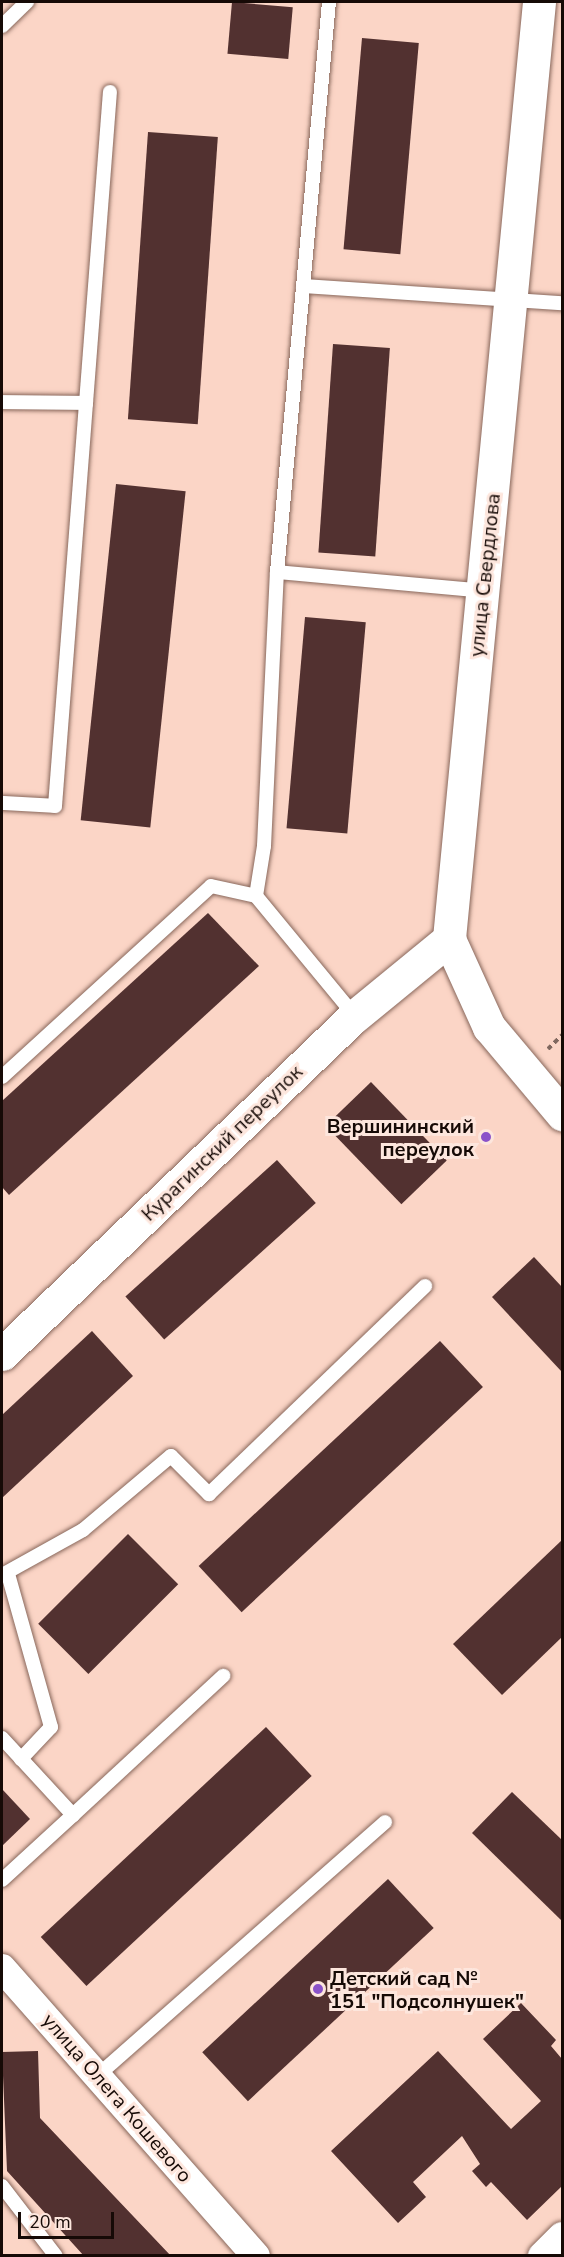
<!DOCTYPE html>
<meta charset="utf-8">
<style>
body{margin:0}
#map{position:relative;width:564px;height:2257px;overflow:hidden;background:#fbd5c6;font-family:"Nunito Sans",sans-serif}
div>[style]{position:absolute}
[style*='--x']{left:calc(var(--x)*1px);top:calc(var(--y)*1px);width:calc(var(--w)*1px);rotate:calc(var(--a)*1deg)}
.building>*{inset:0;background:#523130;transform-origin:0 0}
.path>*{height:4px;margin-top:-2px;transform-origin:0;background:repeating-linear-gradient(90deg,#80685f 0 4.5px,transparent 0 9px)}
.roads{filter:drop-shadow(0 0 2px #88675b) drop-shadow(0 0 2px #88675b)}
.service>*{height:14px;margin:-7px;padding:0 7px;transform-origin:7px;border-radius:7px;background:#fff}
.minor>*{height:28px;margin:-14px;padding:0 14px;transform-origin:14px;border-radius:14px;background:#fff}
.tertiary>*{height:33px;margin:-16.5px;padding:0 16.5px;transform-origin:16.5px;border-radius:16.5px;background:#fff}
.dots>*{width:16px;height:16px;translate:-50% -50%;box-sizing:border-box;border:3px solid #fde6dd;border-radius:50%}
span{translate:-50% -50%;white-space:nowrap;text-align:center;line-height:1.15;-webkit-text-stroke:6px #fde6dd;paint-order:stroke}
.street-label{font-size:20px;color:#160a06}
.poi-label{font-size:20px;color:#160a06;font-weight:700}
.right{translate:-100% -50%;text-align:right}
.left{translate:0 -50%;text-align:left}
.frame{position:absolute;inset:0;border:3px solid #160a06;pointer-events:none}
.scale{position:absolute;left:18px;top:2212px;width:96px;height:27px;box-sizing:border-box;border:3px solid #160a06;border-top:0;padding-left:8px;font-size:18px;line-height:21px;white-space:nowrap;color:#160a06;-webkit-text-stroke:4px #fde6dd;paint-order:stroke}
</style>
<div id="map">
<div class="building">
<i style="left:232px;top:2px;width:61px;height:52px;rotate:5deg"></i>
<i style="left:362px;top:38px;width:57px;height:212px;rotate:5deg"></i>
<i style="left:148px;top:132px;width:70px;height:288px;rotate:4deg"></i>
<i style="left:333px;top:344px;width:57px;height:209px;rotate:4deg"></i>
<i style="left:116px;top:484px;width:70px;height:338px;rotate:6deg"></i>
<i style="left:305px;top:617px;width:61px;height:212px;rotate:5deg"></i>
<i style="clip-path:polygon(208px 913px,259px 966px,9px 1195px,2px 1187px,2px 1101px)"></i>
<i style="left:371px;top:1082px;width:109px;height:63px;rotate:46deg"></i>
<i style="left:277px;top:1160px;width:58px;height:204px;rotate:48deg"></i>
<i style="clip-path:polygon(534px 1257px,562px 1287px,562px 1372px,492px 1297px)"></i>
<i style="clip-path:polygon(92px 1331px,133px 1376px,2px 1498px,2px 1415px)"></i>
<i style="left:440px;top:1341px;width:63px;height:330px;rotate:47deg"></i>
<i style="left:128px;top:1534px;width:71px;height:127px;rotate:45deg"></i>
<i style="clip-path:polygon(562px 1540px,562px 1637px,502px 1695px,453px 1644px)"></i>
<i style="left:266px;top:1727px;width:67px;height:308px;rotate:47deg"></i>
<i style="clip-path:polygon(2px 1789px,30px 1819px,2px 1846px)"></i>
<i style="clip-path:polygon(512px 1792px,562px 1840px,562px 1921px,472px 1833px)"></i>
<i style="left:388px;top:1879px;width:67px;height:254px;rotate:47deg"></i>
<i style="clip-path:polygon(521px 2003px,556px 2040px,551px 2046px,562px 2059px,562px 2186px,527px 2220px,491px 2182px,486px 2187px,472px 2171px,480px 2164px,462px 2136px,413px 2182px,426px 2197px,398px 2223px,331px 2151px,438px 2051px,511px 2129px,541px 2101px,483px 2039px)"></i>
<i style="clip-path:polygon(38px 2051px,40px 2118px,171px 2256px,84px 2256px,7px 2171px,2px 2052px)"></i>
</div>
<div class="path">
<i style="--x:548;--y:1049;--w:20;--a:-45"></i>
</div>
<div class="roads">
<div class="service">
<i style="--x:2;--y:26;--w:35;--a:-44"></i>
<i style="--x:303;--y:286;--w:260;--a:3.8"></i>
<i style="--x:2;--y:402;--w:84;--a:0.7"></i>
<i style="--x:86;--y:403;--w:312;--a:-85.6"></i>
<i style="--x:277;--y:572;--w:572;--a:-84.79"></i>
<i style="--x:2;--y:803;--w:53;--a:3.2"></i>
<i style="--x:55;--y:806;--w:404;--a:-85.6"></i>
<i style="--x:256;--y:896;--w:51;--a:-80.9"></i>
<i style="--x:264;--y:846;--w:274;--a:-87.3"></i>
<i style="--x:277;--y:572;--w:208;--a:5.2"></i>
<i style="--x:2;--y:1077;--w:283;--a:-42.4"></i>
<i style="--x:211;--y:886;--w:46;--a:12.5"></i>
<i style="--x:256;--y:896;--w:156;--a:50.5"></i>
<i style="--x:8;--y:1574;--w:159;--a:74.3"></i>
<i style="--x:51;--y:1727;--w:44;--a:133.2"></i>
<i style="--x:2;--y:1575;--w:93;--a:-29.1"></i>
<i style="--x:83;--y:1530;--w:115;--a:-40.1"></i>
<i style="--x:171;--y:1456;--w:54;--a:45"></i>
<i style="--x:209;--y:1494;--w:300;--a:-43.9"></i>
<i style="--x:2;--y:1738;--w:105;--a:47.3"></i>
<i style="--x:73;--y:1815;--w:96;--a:137.5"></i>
<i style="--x:73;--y:1815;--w:205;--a:-42.8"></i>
<i style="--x:97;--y:2076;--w:384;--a:-41.4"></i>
<i style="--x:2;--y:2186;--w:88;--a:52.4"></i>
</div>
<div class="minor">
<i style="--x:2;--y:1968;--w:384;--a:48.6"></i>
<i style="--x:542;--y:2256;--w:28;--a:-45"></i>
</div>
<div class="tertiary">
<i style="--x:539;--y:2;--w:941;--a:95.49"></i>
<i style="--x:449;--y:939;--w:97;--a:65.6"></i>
<i style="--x:489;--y:1027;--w:114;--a:50"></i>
<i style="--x:2;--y:1354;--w:489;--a:-43.8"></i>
<i style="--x:355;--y:1016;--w:122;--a:-39.3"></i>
</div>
</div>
<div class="dots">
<i style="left:486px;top:1137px;background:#8a52c9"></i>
<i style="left:318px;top:1989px;background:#8a52c9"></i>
</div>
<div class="street-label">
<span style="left:485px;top:575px;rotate:-84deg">улица Свердлова</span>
<span style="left:222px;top:1143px;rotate:-44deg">Курагинский переулок</span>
<span style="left:117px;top:2098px;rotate:49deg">улица Олега Кошевого</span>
</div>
<div class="poi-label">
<span class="right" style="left:474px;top:1138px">Вершининский<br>переулок</span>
<span class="left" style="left:330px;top:1990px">Детский сад №<br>151 "Подсолнушек"</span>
</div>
<div class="frame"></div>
<div class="scale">20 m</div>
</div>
